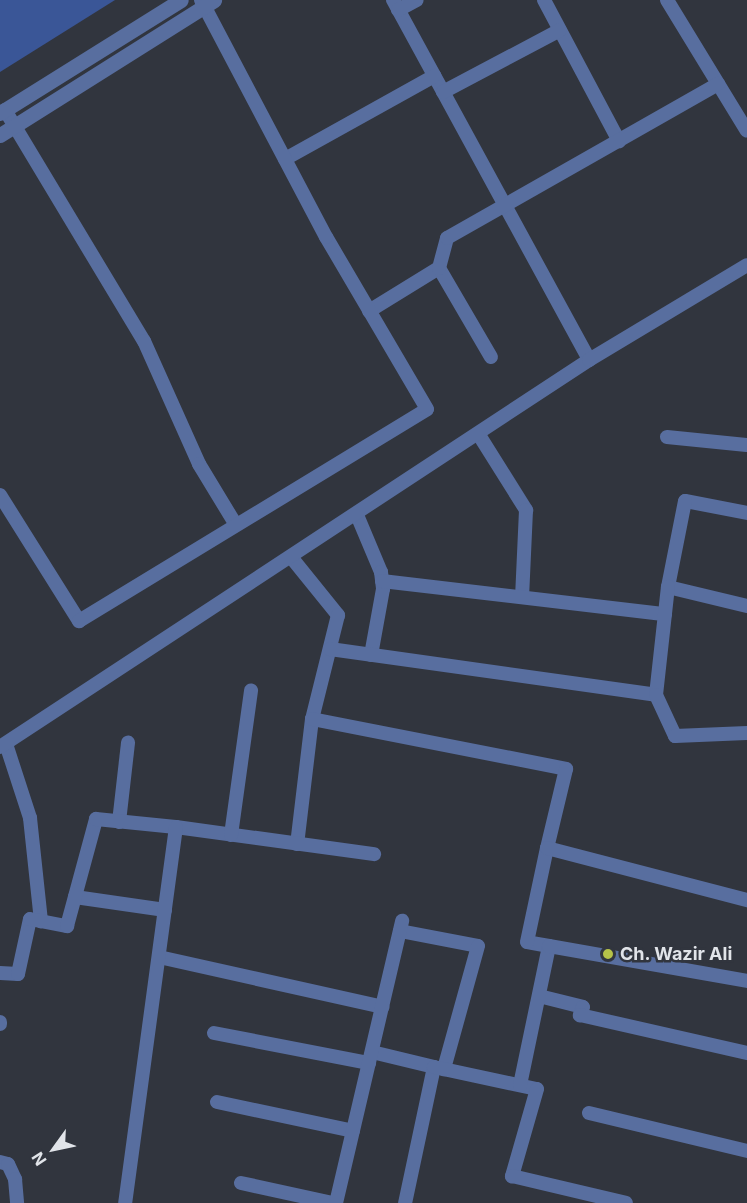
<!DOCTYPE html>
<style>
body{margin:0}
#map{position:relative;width:747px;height:1203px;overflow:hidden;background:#31353e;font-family:Inter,sans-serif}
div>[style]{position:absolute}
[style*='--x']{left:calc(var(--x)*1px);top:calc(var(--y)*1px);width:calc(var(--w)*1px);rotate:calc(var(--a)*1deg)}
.green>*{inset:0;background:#3a5697}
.minor>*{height:14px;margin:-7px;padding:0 7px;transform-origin:7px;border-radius:7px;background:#586e9f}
.tertiary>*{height:15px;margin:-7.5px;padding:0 7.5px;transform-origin:7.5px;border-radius:7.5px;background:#586e9f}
.dots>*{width:16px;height:16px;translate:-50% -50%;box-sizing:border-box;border:3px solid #31353e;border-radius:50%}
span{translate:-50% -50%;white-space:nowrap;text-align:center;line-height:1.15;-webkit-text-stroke:5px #31353e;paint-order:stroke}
.poi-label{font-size:18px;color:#e1e4e9;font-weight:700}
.left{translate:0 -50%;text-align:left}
.north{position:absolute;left:24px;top:1119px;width:60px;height:60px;-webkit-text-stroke:4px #31353e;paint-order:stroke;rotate:237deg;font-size:16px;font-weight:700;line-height:24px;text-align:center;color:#e1e4e9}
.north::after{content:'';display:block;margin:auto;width:21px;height:27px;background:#e1e4e9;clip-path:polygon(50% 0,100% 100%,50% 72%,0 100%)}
</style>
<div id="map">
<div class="green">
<i style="clip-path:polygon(0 0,115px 0,0 72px)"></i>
</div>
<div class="minor">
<i style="--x:393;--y:0;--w:410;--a:61.4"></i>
<i style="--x:544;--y:0;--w:160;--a:62"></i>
<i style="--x:667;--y:0;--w:153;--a:58.6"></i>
<i style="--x:398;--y:10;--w:21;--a:-28"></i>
<i style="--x:443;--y:92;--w:132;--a:-27.9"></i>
<i style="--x:5;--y:110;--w:270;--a:59"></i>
<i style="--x:144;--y:341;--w:135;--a:65.9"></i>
<i style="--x:199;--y:464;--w:71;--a:58.8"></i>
<i style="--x:285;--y:159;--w:171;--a:-29.1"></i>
<i style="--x:439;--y:268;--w:103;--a:59.7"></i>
<i style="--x:369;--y:311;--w:82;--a:-31.6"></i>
<i style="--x:439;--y:268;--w:31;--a:-75"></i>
<i style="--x:447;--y:238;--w:312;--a:-29.6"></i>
<i style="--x:479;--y:435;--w:89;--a:57.9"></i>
<i style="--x:526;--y:510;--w:87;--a:92.6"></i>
<i style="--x:667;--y:437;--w:80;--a:5.7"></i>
<i style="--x:0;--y:495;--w:149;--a:57.9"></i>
<i style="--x:79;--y:621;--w:407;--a:-31.3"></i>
<i style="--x:427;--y:409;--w:199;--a:-120.4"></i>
<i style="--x:326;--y:237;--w:268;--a:-117.8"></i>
<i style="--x:747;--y:513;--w:63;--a:-169"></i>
<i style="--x:685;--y:501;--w:88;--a:101.2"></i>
<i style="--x:668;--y:587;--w:81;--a:13.5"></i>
<i style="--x:357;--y:515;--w:62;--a:67.2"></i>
<i style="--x:381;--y:572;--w:17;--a:83"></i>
<i style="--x:383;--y:589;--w:67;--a:100.3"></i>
<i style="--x:291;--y:557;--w:75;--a:51"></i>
<i style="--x:338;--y:615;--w:107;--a:104"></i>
<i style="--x:312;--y:719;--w:126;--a:96.8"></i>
<i style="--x:382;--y:581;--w:285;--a:6.7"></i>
<i style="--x:330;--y:649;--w:329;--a:8"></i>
<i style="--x:656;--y:695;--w:109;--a:-83.7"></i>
<i style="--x:656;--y:695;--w:45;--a:65.1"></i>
<i style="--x:675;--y:736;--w:72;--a:-2.4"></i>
<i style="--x:312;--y:719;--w:259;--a:11.1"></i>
<i style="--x:566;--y:769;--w:81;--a:103.5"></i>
<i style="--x:6;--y:744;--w:78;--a:72"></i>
<i style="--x:30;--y:818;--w:104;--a:83.9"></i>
<i style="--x:0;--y:747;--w:705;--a:-33.31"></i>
<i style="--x:589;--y:360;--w:184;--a:-31"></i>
<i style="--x:119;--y:822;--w:80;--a:-83.5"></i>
<i style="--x:176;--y:827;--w:200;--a:7.8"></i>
<i style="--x:231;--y:835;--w:146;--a:-82.1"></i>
<i style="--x:75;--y:897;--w:91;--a:8.2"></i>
<i style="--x:400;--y:931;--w:79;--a:10.9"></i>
<i style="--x:478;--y:946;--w:128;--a:105.5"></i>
<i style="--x:549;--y:946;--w:22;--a:-170"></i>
<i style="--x:527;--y:942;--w:96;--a:-78"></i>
<i style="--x:547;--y:848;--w:207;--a:14.6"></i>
<i style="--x:159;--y:957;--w:229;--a:12.6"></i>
<i style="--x:0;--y:973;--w:18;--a:3"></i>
<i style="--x:18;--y:974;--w:56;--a:-77.7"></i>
<i style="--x:30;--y:919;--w:38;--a:11"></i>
<i style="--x:67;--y:926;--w:111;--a:-74.8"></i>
<i style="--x:96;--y:819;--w:80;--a:5.7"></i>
<i style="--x:176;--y:827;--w:379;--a:97.7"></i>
<i style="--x:539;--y:996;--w:45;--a:14"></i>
<i style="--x:583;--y:1007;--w:9;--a:111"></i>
<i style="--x:580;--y:1015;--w:171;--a:12.8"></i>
<i style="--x:0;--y:1022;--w:2;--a:90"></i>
<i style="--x:214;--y:1033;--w:158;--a:11"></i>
<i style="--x:372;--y:1052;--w:64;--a:13.6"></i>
<i style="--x:434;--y:1067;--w:139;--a:102"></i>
<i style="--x:434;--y:1067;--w:105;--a:12.1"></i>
<i style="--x:537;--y:1089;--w:91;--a:106"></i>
<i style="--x:512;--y:1176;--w:117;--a:13.3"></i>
<i style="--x:520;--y:1085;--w:142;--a:-78.2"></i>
<i style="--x:549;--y:946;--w:201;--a:10"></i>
<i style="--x:217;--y:1102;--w:139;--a:12"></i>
<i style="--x:589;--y:1113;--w:163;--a:13.5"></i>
<i style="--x:0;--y:1162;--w:8;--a:14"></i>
<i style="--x:8;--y:1164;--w:17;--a:65"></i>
<i style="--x:15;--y:1179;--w:24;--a:85"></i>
<i style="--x:241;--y:1183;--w:94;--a:12.3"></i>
<i style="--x:336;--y:1203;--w:290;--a:-76.8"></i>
</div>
<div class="tertiary">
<i style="--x:0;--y:113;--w:213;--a:-32"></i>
<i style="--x:0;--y:135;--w:253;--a:-32.2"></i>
</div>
<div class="dots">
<i style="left:608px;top:954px;background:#b5c249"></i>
</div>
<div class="poi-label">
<span class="left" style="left:620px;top:954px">Ch. Wazir Ali</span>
</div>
<div class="north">N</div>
</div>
